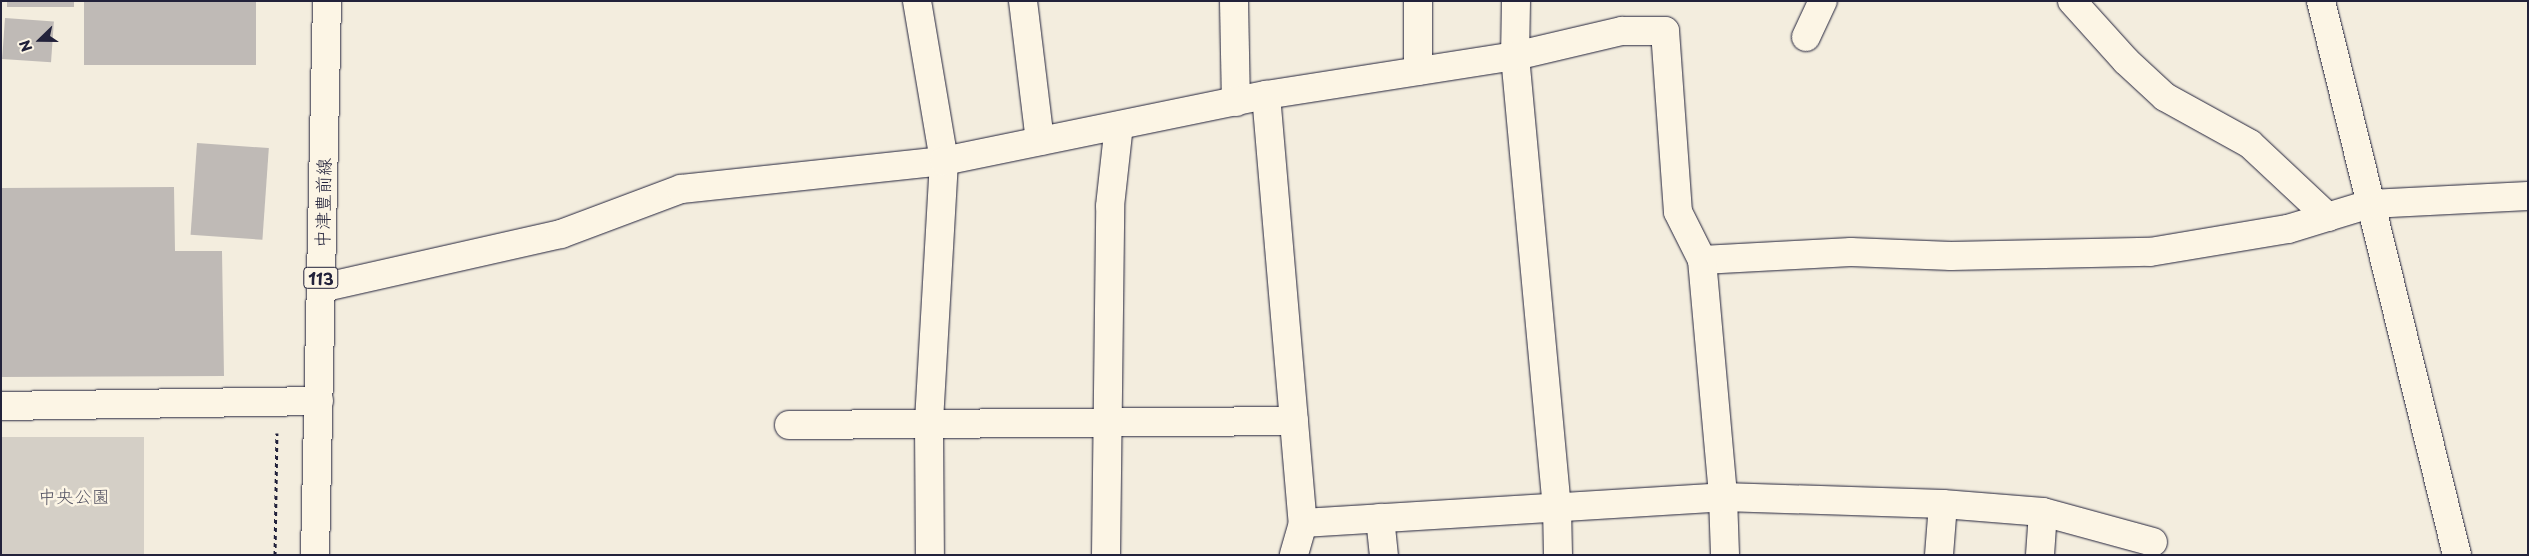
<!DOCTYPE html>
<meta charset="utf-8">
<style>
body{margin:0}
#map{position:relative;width:2529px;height:556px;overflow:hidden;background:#f3edde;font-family:"Playpen Sans","Klee One",sans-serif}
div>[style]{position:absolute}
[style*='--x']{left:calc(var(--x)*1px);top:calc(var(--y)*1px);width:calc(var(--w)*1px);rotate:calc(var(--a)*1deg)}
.green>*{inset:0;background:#d4cfc6;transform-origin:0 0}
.building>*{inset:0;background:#bfbab6;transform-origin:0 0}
.path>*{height:3px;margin-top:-1.5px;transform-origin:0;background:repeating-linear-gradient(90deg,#22223b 0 4px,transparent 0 8px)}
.roads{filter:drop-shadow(0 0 1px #22223b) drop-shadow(0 0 1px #22223b)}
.minor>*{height:28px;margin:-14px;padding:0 14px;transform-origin:14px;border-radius:14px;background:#fcf5e5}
.primary>*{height:28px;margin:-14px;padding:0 14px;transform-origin:14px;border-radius:14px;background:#fcf5e5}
span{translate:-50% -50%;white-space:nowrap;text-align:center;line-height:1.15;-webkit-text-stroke:5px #fcf5e5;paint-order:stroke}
.shield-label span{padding:1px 4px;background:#fcf5e5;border:1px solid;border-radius:4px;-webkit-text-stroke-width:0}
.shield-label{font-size:16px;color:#22223b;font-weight:700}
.street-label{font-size:18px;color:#22223b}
.park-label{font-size:18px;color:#575665}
.frame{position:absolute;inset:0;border:2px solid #22223b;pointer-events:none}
.north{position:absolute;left:15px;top:15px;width:50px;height:50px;-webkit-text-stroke:4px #fcf5e5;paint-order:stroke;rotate:248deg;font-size:14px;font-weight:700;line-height:20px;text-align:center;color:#22223b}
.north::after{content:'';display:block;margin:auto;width:18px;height:22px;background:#22223b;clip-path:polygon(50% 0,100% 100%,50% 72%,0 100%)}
</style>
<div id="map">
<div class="green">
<i style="left:144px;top:437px;width:118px;height:143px;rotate:90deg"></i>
</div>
<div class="building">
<i style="left:7px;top:1px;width:67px;height:6px"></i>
<i style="left:84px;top:1px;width:172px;height:64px"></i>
<i style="left:5px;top:18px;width:49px;height:41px;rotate:4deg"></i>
<i style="left:197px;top:143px;width:72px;height:92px;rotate:4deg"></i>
<i style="clip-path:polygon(174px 187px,175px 251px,222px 251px,224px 376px,1px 377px,1px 188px)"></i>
</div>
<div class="path">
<i style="--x:275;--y:555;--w:122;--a:-89.1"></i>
</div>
<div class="roads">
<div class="minor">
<i style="--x:917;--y:1;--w:162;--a:80.4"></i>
<i style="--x:944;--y:161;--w:263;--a:93.3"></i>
<i style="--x:929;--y:424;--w:131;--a:89.6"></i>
<i style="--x:1023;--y:1;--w:141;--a:83.1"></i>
<i style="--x:1234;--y:1;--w:101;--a:88.9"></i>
<i style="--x:1418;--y:1;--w:70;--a:90"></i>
<i style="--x:1516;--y:1;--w:55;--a:91"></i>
<i style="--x:1515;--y:56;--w:453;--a:84.7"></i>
<i style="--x:1557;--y:507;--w:48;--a:88.8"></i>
<i style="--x:2072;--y:1;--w:81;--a:48"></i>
<i style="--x:2126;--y:61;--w:53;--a:42.7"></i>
<i style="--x:2165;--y:97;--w:97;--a:28.9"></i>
<i style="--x:2250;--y:144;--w:107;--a:43.1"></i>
<i style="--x:2321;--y:1;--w:570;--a:76.21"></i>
<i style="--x:1806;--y:37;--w:40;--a:-65"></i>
<i style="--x:1266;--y:95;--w:430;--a:85.1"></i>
<i style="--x:1303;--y:523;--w:33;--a:106"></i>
<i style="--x:1702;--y:260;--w:149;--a:-3.1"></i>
<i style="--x:1851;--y:252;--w:100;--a:2.3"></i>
<i style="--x:1951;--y:256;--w:199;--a:-1.2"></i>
<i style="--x:2150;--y:252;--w:140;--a:-9.5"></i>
<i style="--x:2288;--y:229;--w:86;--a:-17"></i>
<i style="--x:2370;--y:204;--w:158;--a:-2.9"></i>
<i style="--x:321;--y:288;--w:246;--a:-12.7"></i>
<i style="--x:561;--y:234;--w:128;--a:-20.6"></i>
<i style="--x:681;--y:189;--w:264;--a:-6.1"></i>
<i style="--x:944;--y:161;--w:329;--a:-11.6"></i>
<i style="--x:1266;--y:95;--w:252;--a:-8.9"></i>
<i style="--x:1515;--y:56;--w:110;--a:-13.2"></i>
<i style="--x:1622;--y:31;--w:43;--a:0"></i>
<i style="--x:1665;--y:31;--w:181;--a:85.9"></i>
<i style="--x:1678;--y:212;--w:54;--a:63.4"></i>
<i style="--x:1702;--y:260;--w:238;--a:84.9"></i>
<i style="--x:1723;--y:497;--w:58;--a:88"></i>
<i style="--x:1;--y:406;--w:318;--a:-0.9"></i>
<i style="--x:789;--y:425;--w:505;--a:-0.45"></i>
<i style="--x:1380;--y:518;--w:37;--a:84"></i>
<i style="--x:1303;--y:523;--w:421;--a:-3.5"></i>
<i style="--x:1723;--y:497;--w:220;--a:1.8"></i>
<i style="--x:1943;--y:504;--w:100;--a:4.6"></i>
<i style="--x:2043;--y:512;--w:114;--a:15.3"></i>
<i style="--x:1106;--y:555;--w:349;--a:-89.3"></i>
<i style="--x:1110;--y:206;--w:81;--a:-83.7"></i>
<i style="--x:1939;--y:555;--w:51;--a:-85.5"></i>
<i style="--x:2040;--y:555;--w:43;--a:-86"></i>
</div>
<div class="primary">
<i style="--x:315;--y:555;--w:554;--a:-88.76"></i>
</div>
</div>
<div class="shield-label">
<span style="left:321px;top:278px">113</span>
</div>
<div class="street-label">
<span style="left:323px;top:203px;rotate:-89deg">中津豊前線</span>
</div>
<div class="park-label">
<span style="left:74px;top:496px">中央公園</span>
</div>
<div class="frame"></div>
<div class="north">N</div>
</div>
